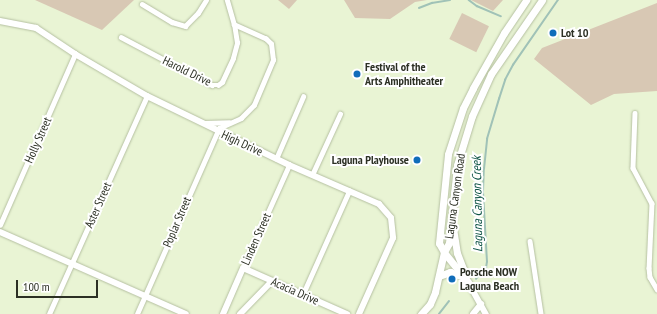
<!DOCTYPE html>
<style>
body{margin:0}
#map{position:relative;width:657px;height:314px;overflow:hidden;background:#e9f4d4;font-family:"PT Sans Narrow",sans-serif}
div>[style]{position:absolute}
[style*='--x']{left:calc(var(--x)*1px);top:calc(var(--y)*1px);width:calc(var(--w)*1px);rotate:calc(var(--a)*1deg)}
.green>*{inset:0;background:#d8c8b4;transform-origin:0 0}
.stream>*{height:1.5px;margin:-0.75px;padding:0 0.75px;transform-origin:0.75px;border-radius:0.75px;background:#a0c2b7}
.roads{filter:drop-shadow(0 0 1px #b5c0a1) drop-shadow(0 0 1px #b5c0a1)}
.street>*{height:4.5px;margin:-2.25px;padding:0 2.25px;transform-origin:2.25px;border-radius:2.25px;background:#fff}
.secondary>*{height:6px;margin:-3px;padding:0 3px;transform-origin:3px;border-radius:3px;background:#fff}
.primary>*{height:7px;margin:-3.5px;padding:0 3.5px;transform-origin:3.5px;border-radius:3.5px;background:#fff}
.dots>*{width:11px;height:11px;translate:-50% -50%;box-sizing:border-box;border:2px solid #fff;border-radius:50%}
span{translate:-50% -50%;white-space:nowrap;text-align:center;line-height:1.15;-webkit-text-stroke:4px #fff;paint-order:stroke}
.poi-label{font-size:12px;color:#2c3024;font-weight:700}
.left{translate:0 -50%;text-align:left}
.right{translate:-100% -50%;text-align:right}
.street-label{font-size:12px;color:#2c3024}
.water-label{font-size:13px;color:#0e5445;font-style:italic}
.scale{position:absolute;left:16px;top:280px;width:82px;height:18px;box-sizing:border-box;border:2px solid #2c3024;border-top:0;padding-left:5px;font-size:12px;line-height:14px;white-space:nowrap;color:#2c3024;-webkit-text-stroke:3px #fff;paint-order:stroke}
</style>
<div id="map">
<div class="green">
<i style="clip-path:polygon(35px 0,134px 0,102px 30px)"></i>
<i style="clip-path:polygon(278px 0,297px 0,289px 9px)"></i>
<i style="clip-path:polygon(344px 0,427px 0,415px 2px,390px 19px,355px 18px)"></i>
<i style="clip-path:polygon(471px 0,503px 0,493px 11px)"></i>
<i style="clip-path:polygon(657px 3px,657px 91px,614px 94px,591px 105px,534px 59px,542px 48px)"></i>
<i style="left:462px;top:13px;width:30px;height:29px;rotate:26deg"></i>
</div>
<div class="stream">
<i style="--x:469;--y:0;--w:10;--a:37"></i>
<i style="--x:477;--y:6;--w:26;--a:23"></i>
<i style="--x:419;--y:8;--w:14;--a:-21"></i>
<i style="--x:432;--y:3;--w:18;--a:-9"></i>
<i style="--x:476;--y:279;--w:15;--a:-48"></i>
<i style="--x:486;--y:268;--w:6;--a:-81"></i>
<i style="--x:487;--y:262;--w:70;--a:-93.3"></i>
<i style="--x:483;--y:192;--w:23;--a:-88"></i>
<i style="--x:484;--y:169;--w:30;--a:-84"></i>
<i style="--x:487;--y:139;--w:42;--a:-73.3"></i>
<i style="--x:499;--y:99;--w:20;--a:-72"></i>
<i style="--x:505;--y:80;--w:17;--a:-62"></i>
<i style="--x:513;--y:65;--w:79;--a:-55.3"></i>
<i style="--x:439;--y:314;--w:16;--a:-52"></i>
</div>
<div class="roads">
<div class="street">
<i style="--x:142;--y:4;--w:35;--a:31"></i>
<i style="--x:172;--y:22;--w:14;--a:17"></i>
<i style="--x:185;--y:26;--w:18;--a:-45"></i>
<i style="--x:198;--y:13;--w:15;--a:-58"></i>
<i style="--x:121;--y:37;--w:103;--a:27.8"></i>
<i style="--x:212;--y:85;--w:6;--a:0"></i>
<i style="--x:218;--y:85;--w:5;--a:-37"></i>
<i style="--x:222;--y:82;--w:26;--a:-65"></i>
<i style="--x:233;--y:58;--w:16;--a:-75"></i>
<i style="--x:237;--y:43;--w:18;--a:-99"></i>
<i style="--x:635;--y:113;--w:55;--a:92.1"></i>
<i style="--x:633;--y:168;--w:40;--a:62"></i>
<i style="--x:652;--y:203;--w:65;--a:92.6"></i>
<i style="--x:649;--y:268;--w:9;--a:84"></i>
<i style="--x:650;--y:277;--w:14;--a:60"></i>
<i style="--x:205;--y:123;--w:24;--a:-2"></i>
<i style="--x:276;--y:159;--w:68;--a:-66.5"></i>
<i style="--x:312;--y:175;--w:67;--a:-65.3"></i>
<i style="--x:0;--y:225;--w:187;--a:-66.3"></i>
<i style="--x:530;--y:241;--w:74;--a:81.4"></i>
<i style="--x:243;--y:268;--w:113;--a:-65.9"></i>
<i style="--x:303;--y:294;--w:113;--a:-65.9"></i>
<i style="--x:49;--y:314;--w:239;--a:-65.8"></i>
<i style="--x:137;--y:314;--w:203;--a:-66.2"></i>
<i style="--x:219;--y:128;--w:24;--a:-24"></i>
<i style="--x:241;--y:118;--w:18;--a:-45"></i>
<i style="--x:254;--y:105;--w:49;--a:-67.1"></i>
<i style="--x:273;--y:60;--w:16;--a:-97"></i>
<i style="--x:271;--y:44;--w:7;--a:-135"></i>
<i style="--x:266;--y:39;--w:35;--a:-156"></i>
<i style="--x:234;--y:25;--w:26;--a:-106"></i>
</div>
<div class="secondary">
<i style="--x:0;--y:21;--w:37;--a:11"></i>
<i style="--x:36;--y:28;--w:47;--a:33.7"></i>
<i style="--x:75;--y:54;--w:83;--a:30.3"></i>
<i style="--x:147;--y:96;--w:158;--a:25.9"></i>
<i style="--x:289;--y:165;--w:98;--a:23.4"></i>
<i style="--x:379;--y:204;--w:18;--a:49"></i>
<i style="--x:391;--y:218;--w:20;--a:84"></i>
<i style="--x:393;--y:238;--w:83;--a:114.1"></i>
<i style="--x:0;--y:232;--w:203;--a:23.8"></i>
<i style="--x:468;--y:282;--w:37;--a:61"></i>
<i style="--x:223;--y:314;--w:50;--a:-66.5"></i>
<i style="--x:243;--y:268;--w:114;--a:23.9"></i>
<i style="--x:240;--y:314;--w:46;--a:-45.9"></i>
<i style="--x:473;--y:314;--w:13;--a:-51"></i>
</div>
<div class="primary">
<i style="--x:453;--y:228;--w:25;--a:81"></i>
<i style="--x:457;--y:253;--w:25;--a:69"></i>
<i style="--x:439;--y:276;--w:12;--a:-20"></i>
<i style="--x:450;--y:272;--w:12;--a:20"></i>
<i style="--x:468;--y:282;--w:38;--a:-129"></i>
<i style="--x:444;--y:252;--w:10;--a:-119"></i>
<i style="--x:439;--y:243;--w:89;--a:-84.2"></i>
<i style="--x:448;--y:154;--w:48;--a:-71.9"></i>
<i style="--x:463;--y:108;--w:22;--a:-63"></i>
<i style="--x:473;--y:88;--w:63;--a:-60.6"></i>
<i style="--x:504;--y:33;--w:40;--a:-56"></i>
<i style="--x:421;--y:314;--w:13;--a:-48"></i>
<i style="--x:430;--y:304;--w:13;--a:-67"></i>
<i style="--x:435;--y:292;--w:41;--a:-77.3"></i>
<i style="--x:444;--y:252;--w:10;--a:-61"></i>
<i style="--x:449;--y:243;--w:78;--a:-84.1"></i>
<i style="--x:457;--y:165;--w:51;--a:-73"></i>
<i style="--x:472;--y:116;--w:46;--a:-65.7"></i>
<i style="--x:491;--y:74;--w:90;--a:-55.4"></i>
</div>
</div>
<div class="dots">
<i style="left:553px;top:33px;background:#106dba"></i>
<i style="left:357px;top:74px;background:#106dba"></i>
<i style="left:417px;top:160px;background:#106dba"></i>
<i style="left:452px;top:279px;background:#106dba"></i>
</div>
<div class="poi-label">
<span class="left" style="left:561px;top:33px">Lot 10</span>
<span class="left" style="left:365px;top:74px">Festival of the<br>Arts Amphitheater</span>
<span class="right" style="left:409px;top:160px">Laguna Playhouse</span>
<span class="left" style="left:460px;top:279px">Porsche NOW<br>Laguna Beach</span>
</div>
<div class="street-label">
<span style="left:187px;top:71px;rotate:26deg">Harold Drive</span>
<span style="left:38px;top:140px;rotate:-66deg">Holly Street</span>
<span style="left:242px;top:143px;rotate:25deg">High Drive</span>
<span style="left:455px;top:196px;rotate:-82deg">Laguna Canyon Road</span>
<span style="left:98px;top:205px;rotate:-66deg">Aster Street</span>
<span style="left:177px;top:222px;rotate:-67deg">Poplar Street</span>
<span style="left:256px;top:239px;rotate:-66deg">Linden Street</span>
<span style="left:295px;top:291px;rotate:24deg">Acacia Drive</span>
</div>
<div class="water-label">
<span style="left:478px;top:204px;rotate:-91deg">Laguna Canyon Creek</span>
</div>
<div class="scale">100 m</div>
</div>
